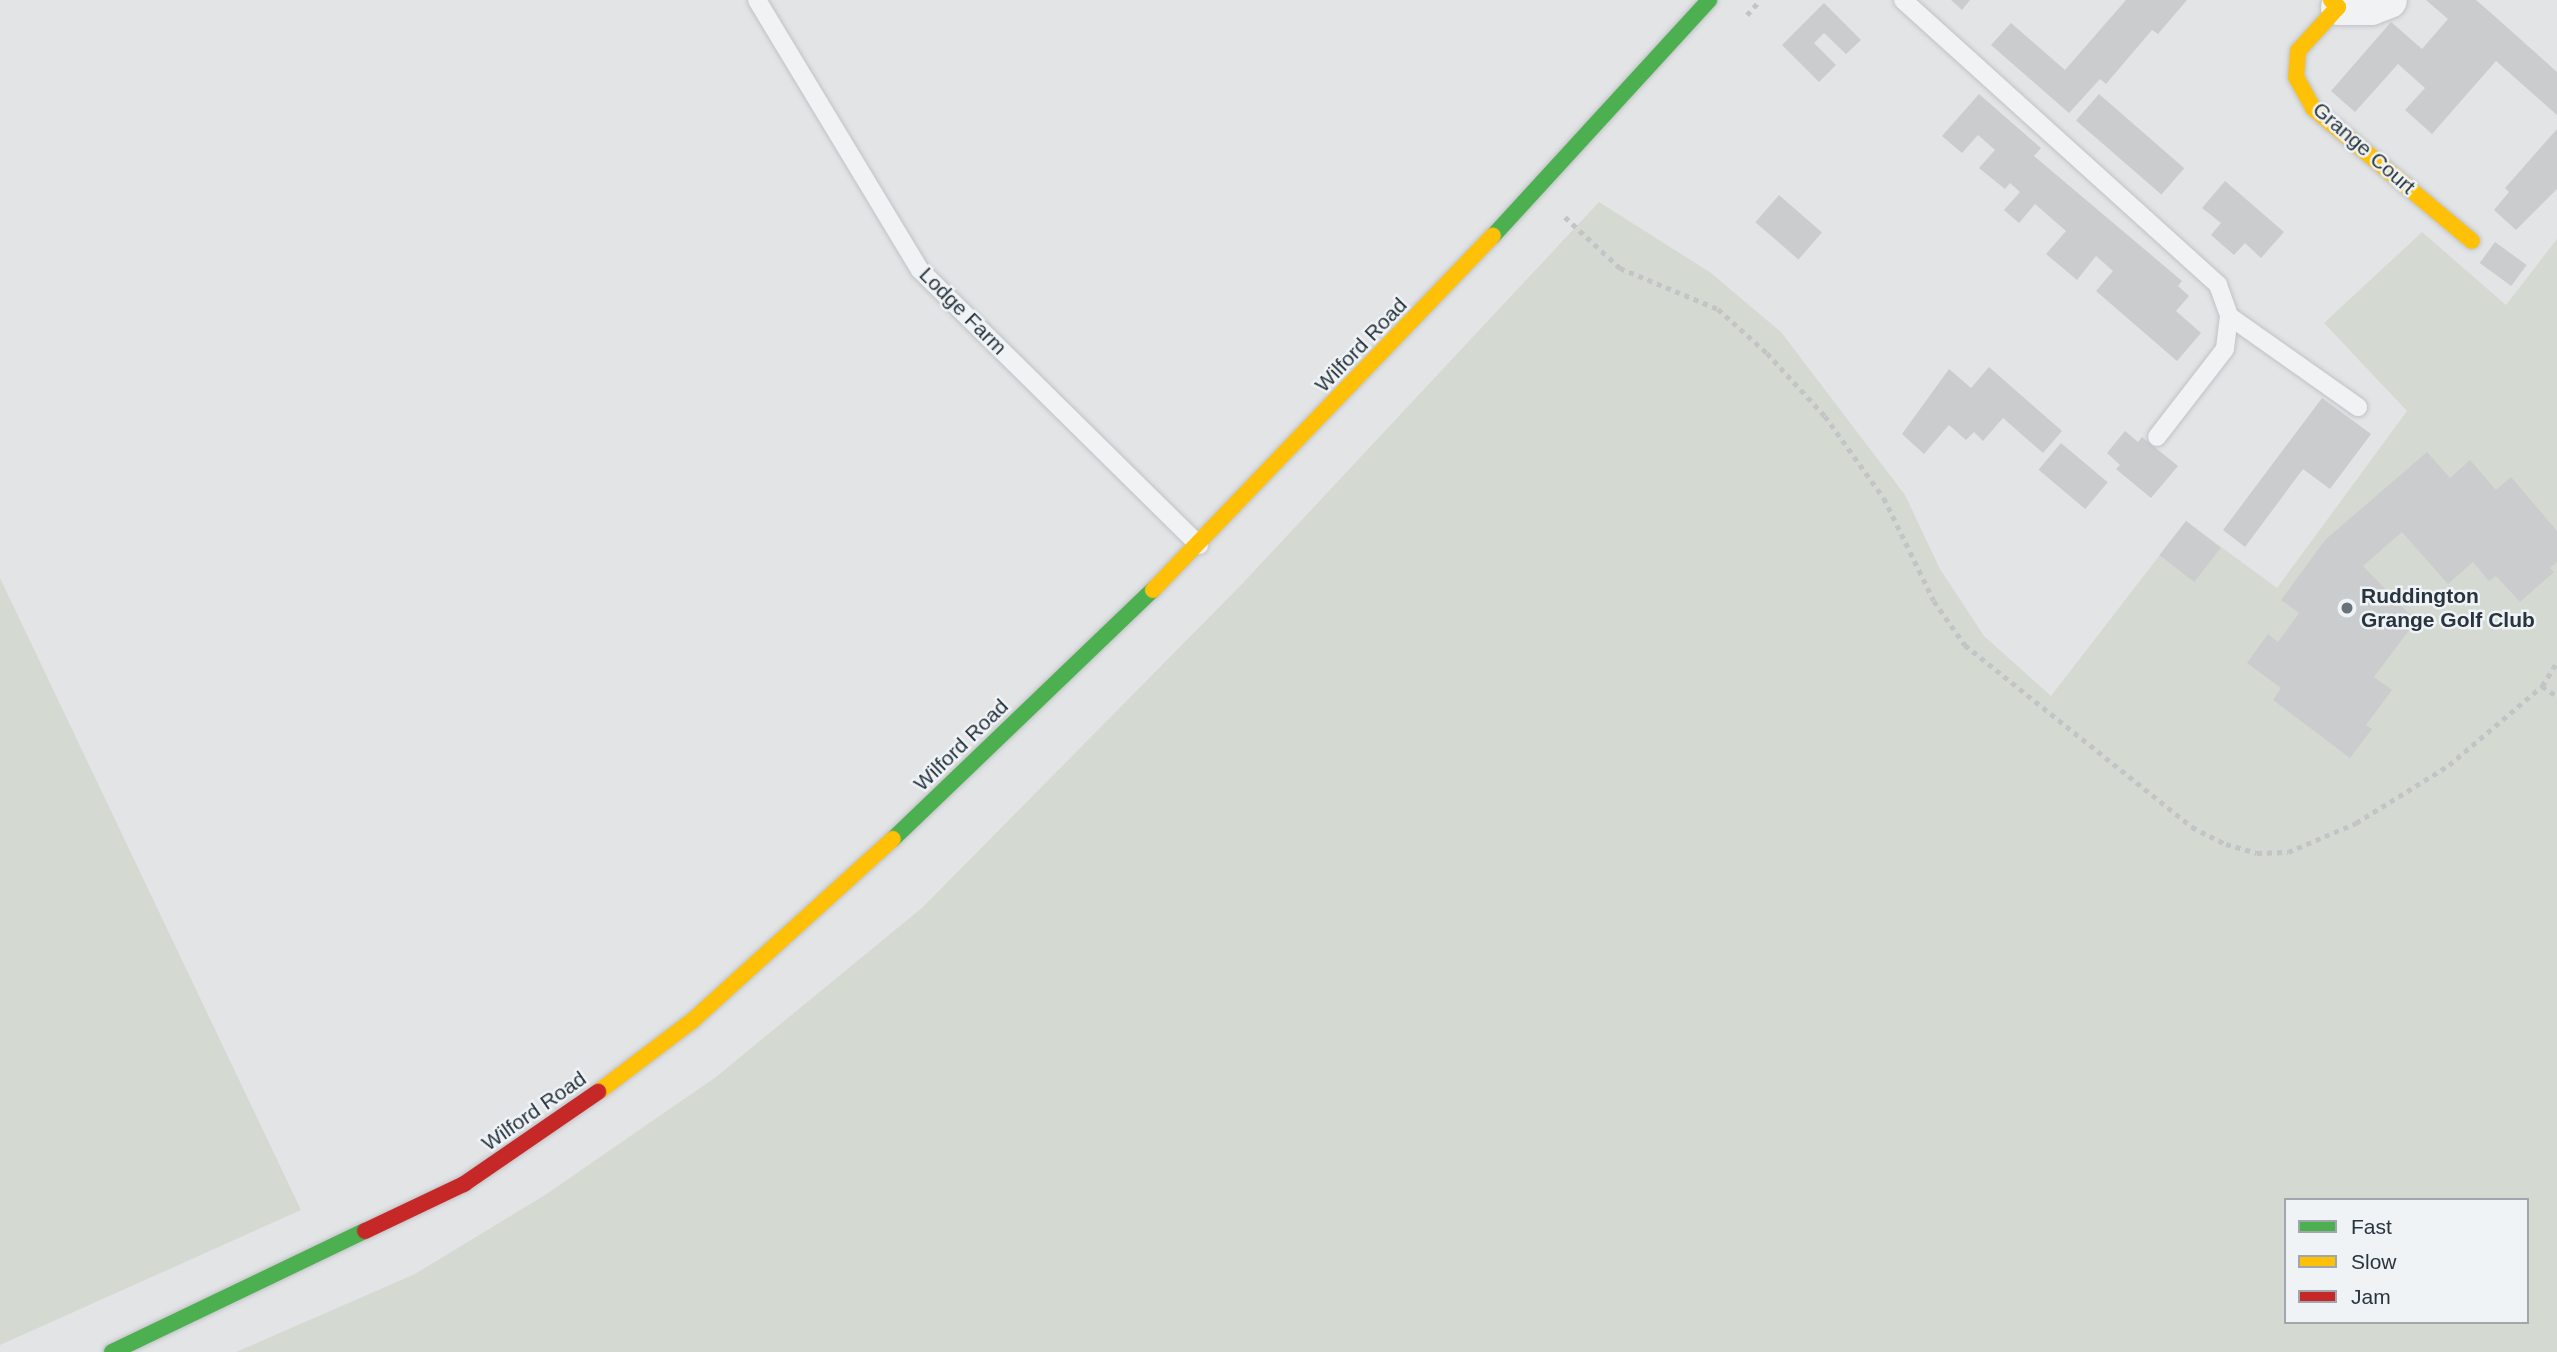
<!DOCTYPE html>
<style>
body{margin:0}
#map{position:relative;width:2557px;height:1352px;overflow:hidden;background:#e2e4e6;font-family:Helvetica,sans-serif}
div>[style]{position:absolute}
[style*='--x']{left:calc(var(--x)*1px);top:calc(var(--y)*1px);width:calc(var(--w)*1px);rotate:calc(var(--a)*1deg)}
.green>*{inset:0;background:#d4dad2}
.building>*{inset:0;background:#caccce;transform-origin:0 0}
.path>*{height:4.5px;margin-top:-2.25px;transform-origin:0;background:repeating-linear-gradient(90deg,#c2c4c6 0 5px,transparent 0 10px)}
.roads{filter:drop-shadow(0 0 2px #c0c2c4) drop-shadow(0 0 2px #c0c2c4)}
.lane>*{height:18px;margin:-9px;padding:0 9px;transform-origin:9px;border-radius:9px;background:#f0f2f3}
.street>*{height:35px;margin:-17.5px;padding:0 17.5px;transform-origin:17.5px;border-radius:17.5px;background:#f0f2f3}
.fast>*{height:16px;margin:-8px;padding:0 8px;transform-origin:8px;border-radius:8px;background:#4caf50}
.slow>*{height:16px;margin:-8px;padding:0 8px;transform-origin:8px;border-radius:8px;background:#ffc107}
.jam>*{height:16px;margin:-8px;padding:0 8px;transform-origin:8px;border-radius:8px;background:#c62828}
.dots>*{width:19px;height:19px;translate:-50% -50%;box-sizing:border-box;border:4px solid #eff3f6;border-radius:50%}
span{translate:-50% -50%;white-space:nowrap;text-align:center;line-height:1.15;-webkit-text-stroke:5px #eff3f6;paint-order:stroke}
.street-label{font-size:21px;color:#29353e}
.poi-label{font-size:21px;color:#29353e;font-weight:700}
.left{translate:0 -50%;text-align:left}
.legend{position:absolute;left:2284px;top:1198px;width:245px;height:126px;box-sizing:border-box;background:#eff3f6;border:2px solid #a0a7ac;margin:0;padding:9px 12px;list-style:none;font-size:21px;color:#29353e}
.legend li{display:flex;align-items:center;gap:14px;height:35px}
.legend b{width:35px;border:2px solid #a0a7ac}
</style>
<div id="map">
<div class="green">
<i style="clip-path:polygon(evenodd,1599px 202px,1711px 273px,1781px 332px,1905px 495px,1940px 569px,1984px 636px,2051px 696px,2186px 521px,2277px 588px,2407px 411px,2324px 323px,2422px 232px,2506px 305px,2557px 239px,2557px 1352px,236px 1352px,415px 1274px,545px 1195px,716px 1077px,923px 907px,1241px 585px,1599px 202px,2286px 1200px,2527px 1200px,2527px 1322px,2286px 1322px,2286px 1200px)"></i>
<i style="clip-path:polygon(0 578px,301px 1210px,0 1345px)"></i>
</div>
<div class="building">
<i style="clip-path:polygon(1951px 0,1970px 0,1962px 10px)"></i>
<i style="clip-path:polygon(2126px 0,2187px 0,2158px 34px,2152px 30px,2106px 84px,2100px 79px,2069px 113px,1991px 45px,2011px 23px,2065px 70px)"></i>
<i style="clip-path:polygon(2426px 0,2476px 0,2491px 13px,2557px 72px,2557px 115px,2496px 61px,2432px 134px,2405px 110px,2425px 88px,2398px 64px,2355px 112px,2331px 91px,2391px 22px,2422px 49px,2448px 19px)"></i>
<i style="clip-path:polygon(1824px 3px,1861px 40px,1846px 54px,1824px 33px,1814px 43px,1836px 65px,1819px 82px,1782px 45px)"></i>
<i style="clip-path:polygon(1979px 94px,2041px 148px,2034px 156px,2182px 281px,2178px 286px,2189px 296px,2176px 311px,2201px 333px,2177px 361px,2096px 291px,2113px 271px,2096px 256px,2077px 280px,2046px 254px,2066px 231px,2035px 204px,2019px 223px,2004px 210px,2020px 192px,2010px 183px,2005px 189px,1979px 168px,1995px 150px,1978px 135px,1962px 153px,1942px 136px)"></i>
<i style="left:2099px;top:94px;width:113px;height:35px;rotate:41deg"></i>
<i style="clip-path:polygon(2557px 129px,2557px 189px,2516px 230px,2494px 210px,2509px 192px,2505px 188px)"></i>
<i style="clip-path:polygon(2225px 181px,2284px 232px,2261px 258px,2245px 243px,2234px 255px,2211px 235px,2221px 223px,2202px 208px)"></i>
<i style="left:1779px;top:195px;width:57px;height:36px;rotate:41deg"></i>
<i style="left:2495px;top:242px;width:39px;height:26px;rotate:36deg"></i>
<i style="clip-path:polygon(1989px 367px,2062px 431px,2043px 453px,2003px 418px,1983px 441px,1974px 432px,1966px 440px,1949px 425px,1924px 454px,1902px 434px,1949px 369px,1971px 388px)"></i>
<i style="clip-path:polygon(2322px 398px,2371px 434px,2330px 489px,2303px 469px,2245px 547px,2223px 530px)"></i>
<i style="clip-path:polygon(2125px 431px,2138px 442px,2142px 437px,2178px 466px,2151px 498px,2116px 469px,2120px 465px,2107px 453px)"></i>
<i style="left:2061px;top:443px;width:61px;height:35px;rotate:40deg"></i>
<i style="clip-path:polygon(2427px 452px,2450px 478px,2470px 460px,2496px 490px,2511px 477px,2557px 531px,2557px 562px,2550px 568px,2554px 572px,2520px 602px,2496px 576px,2489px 581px,2473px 562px,2448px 584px,2402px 532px,2363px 566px,2416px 621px,2374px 677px,2392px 690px,2366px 725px,2372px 729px,2350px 758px,2273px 700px,2281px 688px,2247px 663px,2268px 634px,2278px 642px,2299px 613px,2281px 600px,2325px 540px)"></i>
<i style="left:2186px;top:521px;width:44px;height:43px;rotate:38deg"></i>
</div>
<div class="path">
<i style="--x:1747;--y:15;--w:20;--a:-49"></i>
<i style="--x:1565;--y:217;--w:75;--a:42.8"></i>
<i style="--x:1620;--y:268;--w:106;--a:22.7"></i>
<i style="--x:1718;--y:309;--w:66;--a:41.9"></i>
<i style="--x:1767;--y:353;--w:86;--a:47.4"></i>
<i style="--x:1825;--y:416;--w:101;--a:54.3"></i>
<i style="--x:1884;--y:498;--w:114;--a:64.1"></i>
<i style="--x:1934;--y:601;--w:54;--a:54.8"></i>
<i style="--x:1965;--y:645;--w:291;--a:38.7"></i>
<i style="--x:2192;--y:827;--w:38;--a:27"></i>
<i style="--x:2226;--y:844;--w:32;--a:16"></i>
<i style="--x:2257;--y:853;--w:31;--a:-2"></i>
<i style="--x:2288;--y:852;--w:74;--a:-23.1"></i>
<i style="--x:2356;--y:823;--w:110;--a:-31.9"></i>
<i style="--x:2449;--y:765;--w:122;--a:-40.3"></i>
<i style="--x:2542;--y:686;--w:28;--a:-58"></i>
<i style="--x:2542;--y:686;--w:18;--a:34"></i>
</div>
<div class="roads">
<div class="lane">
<i style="--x:757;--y:0;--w:315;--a:58.9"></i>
<i style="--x:920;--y:270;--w:392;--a:44.6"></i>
<i style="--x:1903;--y:0;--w:425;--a:42.1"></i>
<i style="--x:2218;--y:285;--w:33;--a:70"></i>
<i style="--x:2229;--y:316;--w:33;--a:97"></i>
<i style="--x:2225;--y:349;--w:111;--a:127.7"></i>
<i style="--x:2229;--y:316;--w:158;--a:35.2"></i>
</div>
<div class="street">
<i style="--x:2338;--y:7;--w:33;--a:0"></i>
<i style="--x:2371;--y:7;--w:19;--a:-21"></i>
</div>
<div class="fast">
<i style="--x:1493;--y:236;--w:320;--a:-47.5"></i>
<i style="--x:893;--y:839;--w:360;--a:-43.8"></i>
<i style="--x:112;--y:1352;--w:280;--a:-25.6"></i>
</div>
<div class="slow">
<i style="--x:2331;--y:0;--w:10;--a:45"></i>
<i style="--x:2338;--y:7;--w:59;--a:132.3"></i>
<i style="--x:2298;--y:51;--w:26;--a:94"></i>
<i style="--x:2296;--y:77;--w:35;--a:61"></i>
<i style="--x:2313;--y:108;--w:207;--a:39.9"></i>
<i style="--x:1153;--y:590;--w:491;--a:-46.2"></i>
<i style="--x:598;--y:1092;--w:118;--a:-37.1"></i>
<i style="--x:692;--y:1021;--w:271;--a:-42.2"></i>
</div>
<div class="jam">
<i style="--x:365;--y:1231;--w:110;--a:-25.4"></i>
<i style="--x:464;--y:1184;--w:163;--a:-34.5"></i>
</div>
</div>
<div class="dots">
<i style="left:2347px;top:608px;background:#6a7279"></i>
</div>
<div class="street-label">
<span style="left:2364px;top:148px;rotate:41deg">Grange Court</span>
<span style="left:963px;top:311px;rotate:45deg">Lodge Farm</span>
<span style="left:1361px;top:345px;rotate:-46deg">Wilford Road</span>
<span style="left:961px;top:745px;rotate:-44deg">Wilford Road</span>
<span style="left:534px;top:1111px;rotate:-35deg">Wilford Road</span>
</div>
<div class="poi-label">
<span class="left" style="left:2361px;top:608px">Ruddington<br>Grange Golf Club</span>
</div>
<ul class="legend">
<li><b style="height:9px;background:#4caf50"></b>Fast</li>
<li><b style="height:9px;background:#ffc107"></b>Slow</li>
<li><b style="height:9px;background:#c62828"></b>Jam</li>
</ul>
</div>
